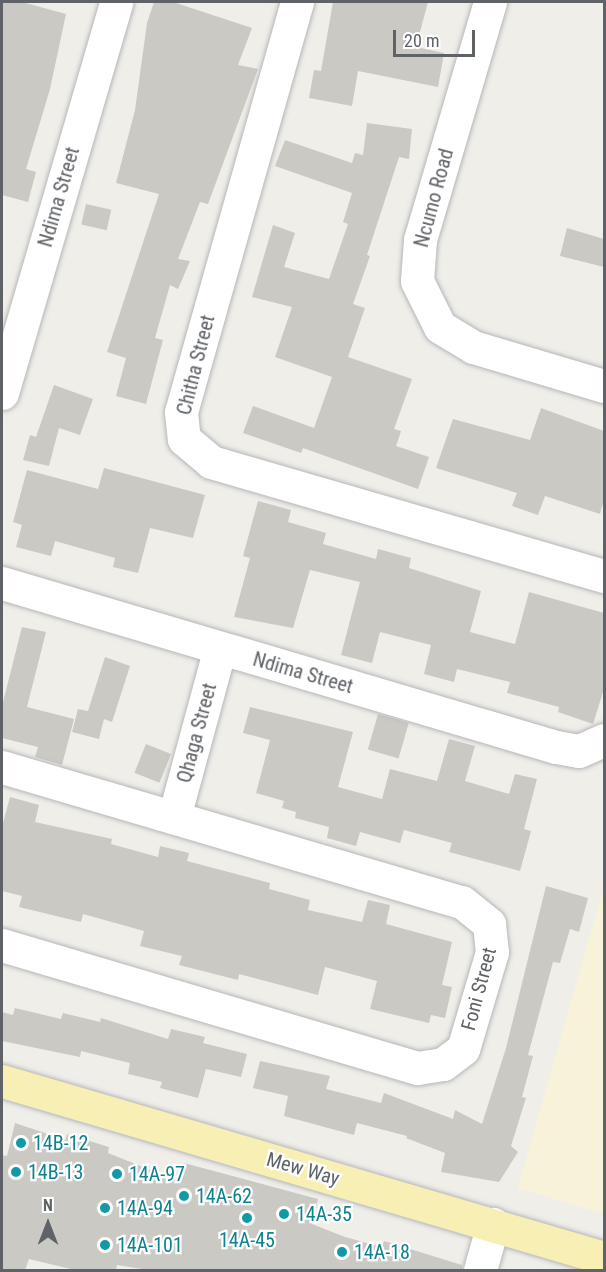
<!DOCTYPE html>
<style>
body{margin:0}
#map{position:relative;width:606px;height:1272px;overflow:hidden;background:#f0eee8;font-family:"Roboto Condensed",sans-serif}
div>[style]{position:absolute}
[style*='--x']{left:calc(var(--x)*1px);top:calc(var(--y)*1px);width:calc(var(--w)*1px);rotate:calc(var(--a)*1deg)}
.sand>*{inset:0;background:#f8f2db}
.building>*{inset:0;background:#cbc9c4;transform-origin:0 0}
.roads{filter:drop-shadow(0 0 2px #b5b7bb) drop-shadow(0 0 2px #b5b7bb)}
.minor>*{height:33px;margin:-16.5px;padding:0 16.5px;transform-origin:16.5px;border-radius:16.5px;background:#fff}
.primary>*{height:33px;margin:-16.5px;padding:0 16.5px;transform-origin:16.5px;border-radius:16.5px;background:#f8efb5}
.dots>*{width:16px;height:16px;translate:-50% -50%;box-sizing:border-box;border:3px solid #fff;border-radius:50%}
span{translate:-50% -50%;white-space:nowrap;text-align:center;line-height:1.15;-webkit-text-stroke:4.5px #fff;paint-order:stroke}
.street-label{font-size:20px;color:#5f6267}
.culture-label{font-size:20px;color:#0d838f}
.left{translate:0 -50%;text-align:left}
.frame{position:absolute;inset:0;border:3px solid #5f6267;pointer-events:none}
.north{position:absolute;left:18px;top:1194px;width:60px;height:60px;-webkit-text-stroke:4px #fff;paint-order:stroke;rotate:0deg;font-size:16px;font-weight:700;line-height:24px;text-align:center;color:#5f6267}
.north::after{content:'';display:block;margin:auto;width:21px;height:27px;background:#5f6267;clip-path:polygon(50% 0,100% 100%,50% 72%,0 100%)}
.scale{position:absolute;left:393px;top:30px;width:82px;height:27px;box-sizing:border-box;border:3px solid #5f6267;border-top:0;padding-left:8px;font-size:18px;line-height:21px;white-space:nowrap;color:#5f6267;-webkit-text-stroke:4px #fff;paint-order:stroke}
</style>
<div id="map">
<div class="sand">
<i style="clip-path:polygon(603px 890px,604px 890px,604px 1214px,518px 1188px)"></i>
</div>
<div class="building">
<i style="clip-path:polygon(2px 2px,22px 2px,66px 14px,50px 89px,26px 169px,36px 172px,28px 202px,2px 195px)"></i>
<i style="clip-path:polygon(154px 2px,173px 2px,252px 28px,238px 65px,258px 69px,208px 204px,200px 202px,178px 259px,190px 261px,178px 289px,170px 285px,155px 338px,163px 340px,146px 404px,116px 396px,126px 358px,107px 352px,159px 194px,116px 183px,135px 110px,147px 23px)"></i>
<i style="clip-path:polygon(333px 2px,428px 2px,416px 47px,444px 53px,438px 87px,358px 71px,352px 106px,309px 98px,314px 70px,321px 71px)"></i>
<i style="clip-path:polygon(367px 123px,412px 129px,409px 159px,399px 157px,367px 255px,370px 256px,353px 304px,365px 308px,348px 357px,412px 379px,394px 429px,401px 431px,396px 446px,429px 457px,418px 489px,303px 448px,301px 453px,243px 433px,253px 406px,314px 428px,332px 377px,275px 357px,292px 307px,252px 297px,273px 225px,295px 233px,284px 267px,329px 279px,348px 224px,343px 222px,352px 193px,275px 166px,285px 140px,352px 163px,355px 153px,363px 155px)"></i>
<i style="left:86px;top:204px;width:26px;height:21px;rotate:13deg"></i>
<i style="clip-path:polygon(567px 228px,604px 239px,604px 267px,560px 256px)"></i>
<i style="clip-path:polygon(54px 385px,93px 399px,80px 435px,59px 428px,49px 466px,23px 460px,30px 435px,36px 437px)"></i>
<i style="clip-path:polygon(541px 408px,604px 431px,604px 500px,600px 514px,545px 496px,538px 515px,512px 506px,517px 493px,436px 468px,453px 419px,530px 440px)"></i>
<i style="clip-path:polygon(104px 468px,205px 495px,193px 538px,150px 528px,138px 573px,113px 567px,115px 558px,55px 541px,51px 556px,16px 547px,22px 525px,13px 522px,27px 470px,98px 489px)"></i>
<i style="clip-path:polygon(258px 501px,291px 510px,288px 522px,326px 533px,323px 544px,376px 559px,378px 549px,411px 558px,409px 568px,481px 591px,470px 632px,515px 644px,529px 592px,604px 613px,604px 689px,593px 724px,558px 712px,559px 707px,507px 693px,510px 682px,457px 669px,454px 682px,424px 674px,431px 645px,380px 632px,372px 663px,341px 655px,360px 582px,310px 570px,293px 628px,234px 617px,250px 558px,243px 556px)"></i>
<i style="clip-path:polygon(22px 627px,46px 632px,27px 707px,74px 719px,62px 765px,35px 757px,38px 747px,2px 738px,2px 706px)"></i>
<i style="clip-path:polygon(105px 657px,130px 666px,112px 722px,104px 719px,99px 739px,72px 732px,78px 709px,88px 711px)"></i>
<i style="clip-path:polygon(250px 707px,353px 732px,338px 787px,382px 799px,390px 769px,437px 781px,449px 739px,475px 746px,465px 781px,509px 794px,515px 774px,537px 779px,524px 829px,531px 831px,520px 871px,449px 852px,452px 843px,404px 830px,400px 843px,360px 832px,356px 846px,327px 838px,329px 827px,295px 818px,296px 812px,282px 808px,284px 801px,256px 793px,270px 740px,243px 733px)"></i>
<i style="left:378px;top:714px;width:32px;height:37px;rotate:16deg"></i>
<i style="left:146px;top:744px;width:27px;height:31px;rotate:22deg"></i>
<i style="clip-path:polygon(10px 797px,39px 805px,35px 822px,112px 839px,111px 844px,158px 857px,160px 846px,189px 853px,187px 861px,270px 883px,269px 889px,310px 900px,308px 910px,362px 922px,368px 900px,390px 905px,386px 924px,452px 942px,442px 985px,452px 987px,445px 1018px,431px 1015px,429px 1023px,370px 1009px,377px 981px,325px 967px,318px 995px,239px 974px,238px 980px,179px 965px,182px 956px,140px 946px,144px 931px,83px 914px,81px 922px,19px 907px,22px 896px,2px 891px,2px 827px)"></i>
<i style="clip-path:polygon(546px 886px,588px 898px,579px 932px,570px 929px,560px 963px,553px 962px,528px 1055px,533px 1056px,522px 1097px,526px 1098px,511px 1146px,518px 1152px,499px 1182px,441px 1172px,445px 1153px,406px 1138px,407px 1136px,357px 1123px,354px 1135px,284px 1116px,288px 1096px,253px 1088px,260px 1061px,330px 1076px,326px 1089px,381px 1103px,384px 1093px,453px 1119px,455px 1110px,482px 1124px,506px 1048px)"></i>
<i style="clip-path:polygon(15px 1008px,61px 1019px,63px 1013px,100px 1022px,101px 1018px,168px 1039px,171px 1029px,205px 1037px,203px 1043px,247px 1054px,241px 1077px,206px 1069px,198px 1098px,160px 1088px,162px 1082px,128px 1074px,130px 1063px,81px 1051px,80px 1057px,2px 1041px,2px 1012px,13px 1015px)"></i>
<i style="clip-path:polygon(15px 1123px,66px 1140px,67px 1134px,109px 1147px,108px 1153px,178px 1181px,184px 1163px,318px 1199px,312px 1224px,345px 1237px,382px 1247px,384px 1241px,462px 1265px,462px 1270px,148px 1270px,117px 1265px,116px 1270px,75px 1270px,29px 1259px,25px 1270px,2px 1270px,2px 1155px,7px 1156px)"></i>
</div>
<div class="roads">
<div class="minor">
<i style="--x:297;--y:2;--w:426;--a:105.8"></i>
<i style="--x:181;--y:412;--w:27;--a:84"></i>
<i style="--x:184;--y:439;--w:35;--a:40"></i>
<i style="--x:211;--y:462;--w:409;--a:16.2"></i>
<i style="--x:490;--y:2;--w:248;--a:106.4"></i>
<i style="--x:420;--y:240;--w:41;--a:94.2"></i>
<i style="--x:417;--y:281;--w:51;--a:63.4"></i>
<i style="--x:440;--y:327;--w:39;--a:31"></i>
<i style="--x:473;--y:347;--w:137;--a:16.6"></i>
<i style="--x:2;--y:393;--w:407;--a:-73.7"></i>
<i style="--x:2;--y:583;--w:578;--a:16.49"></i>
<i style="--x:556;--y:747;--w:23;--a:10"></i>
<i style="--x:579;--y:751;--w:27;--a:-24"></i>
<i style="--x:2;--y:767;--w:479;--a:16.4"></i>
<i style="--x:462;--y:902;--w:35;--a:39"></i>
<i style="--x:489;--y:924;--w:28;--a:84"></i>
<i style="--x:492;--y:952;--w:101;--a:106.6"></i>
<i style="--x:463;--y:1049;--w:25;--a:143"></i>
<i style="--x:443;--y:1064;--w:26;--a:171"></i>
<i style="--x:417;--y:1068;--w:433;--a:-163.5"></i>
<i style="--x:174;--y:817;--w:175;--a:-74.8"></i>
<i style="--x:480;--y:1270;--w:48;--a:-74.2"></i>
</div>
<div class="primary">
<i style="--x:2;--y:1081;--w:627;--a:16.38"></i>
</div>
</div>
<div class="dots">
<i style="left:21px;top:1143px;background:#0f9aa8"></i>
<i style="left:16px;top:1172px;background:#0f9aa8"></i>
<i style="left:117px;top:1174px;background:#0f9aa8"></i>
<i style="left:184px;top:1196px;background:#0f9aa8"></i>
<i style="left:105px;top:1208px;background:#0f9aa8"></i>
<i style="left:284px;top:1214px;background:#0f9aa8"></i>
<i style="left:247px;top:1218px;background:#0f9aa8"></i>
<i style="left:105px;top:1245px;background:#0f9aa8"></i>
<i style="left:342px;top:1252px;background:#0f9aa8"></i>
</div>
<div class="street-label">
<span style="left:59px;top:197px;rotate:-74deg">Ndima Street</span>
<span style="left:434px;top:198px;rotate:-75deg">Ncumo Road</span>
<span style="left:196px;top:365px;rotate:-76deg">Chitha Street</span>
<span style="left:303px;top:673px;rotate:16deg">Ndima Street</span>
<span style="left:197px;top:733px;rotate:-75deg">Qhaga Street</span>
<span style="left:479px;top:989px;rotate:-75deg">Foni Street</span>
<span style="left:303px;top:1169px;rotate:16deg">Mew Way</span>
</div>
<div class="culture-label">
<span class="left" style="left:33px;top:1143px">14B-12</span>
<span class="left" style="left:28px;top:1172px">14B-13</span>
<span class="left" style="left:129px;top:1174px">14A-97</span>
<span class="left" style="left:196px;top:1196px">14A-62</span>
<span class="left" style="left:117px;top:1208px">14A-94</span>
<span class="left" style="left:296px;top:1214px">14A-35</span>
<span style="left:247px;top:1240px">14A-45</span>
<span class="left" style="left:117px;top:1245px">14A-101</span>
<span class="left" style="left:354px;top:1252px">14A-18</span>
</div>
<div class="frame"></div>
<div class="north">N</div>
<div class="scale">20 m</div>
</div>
